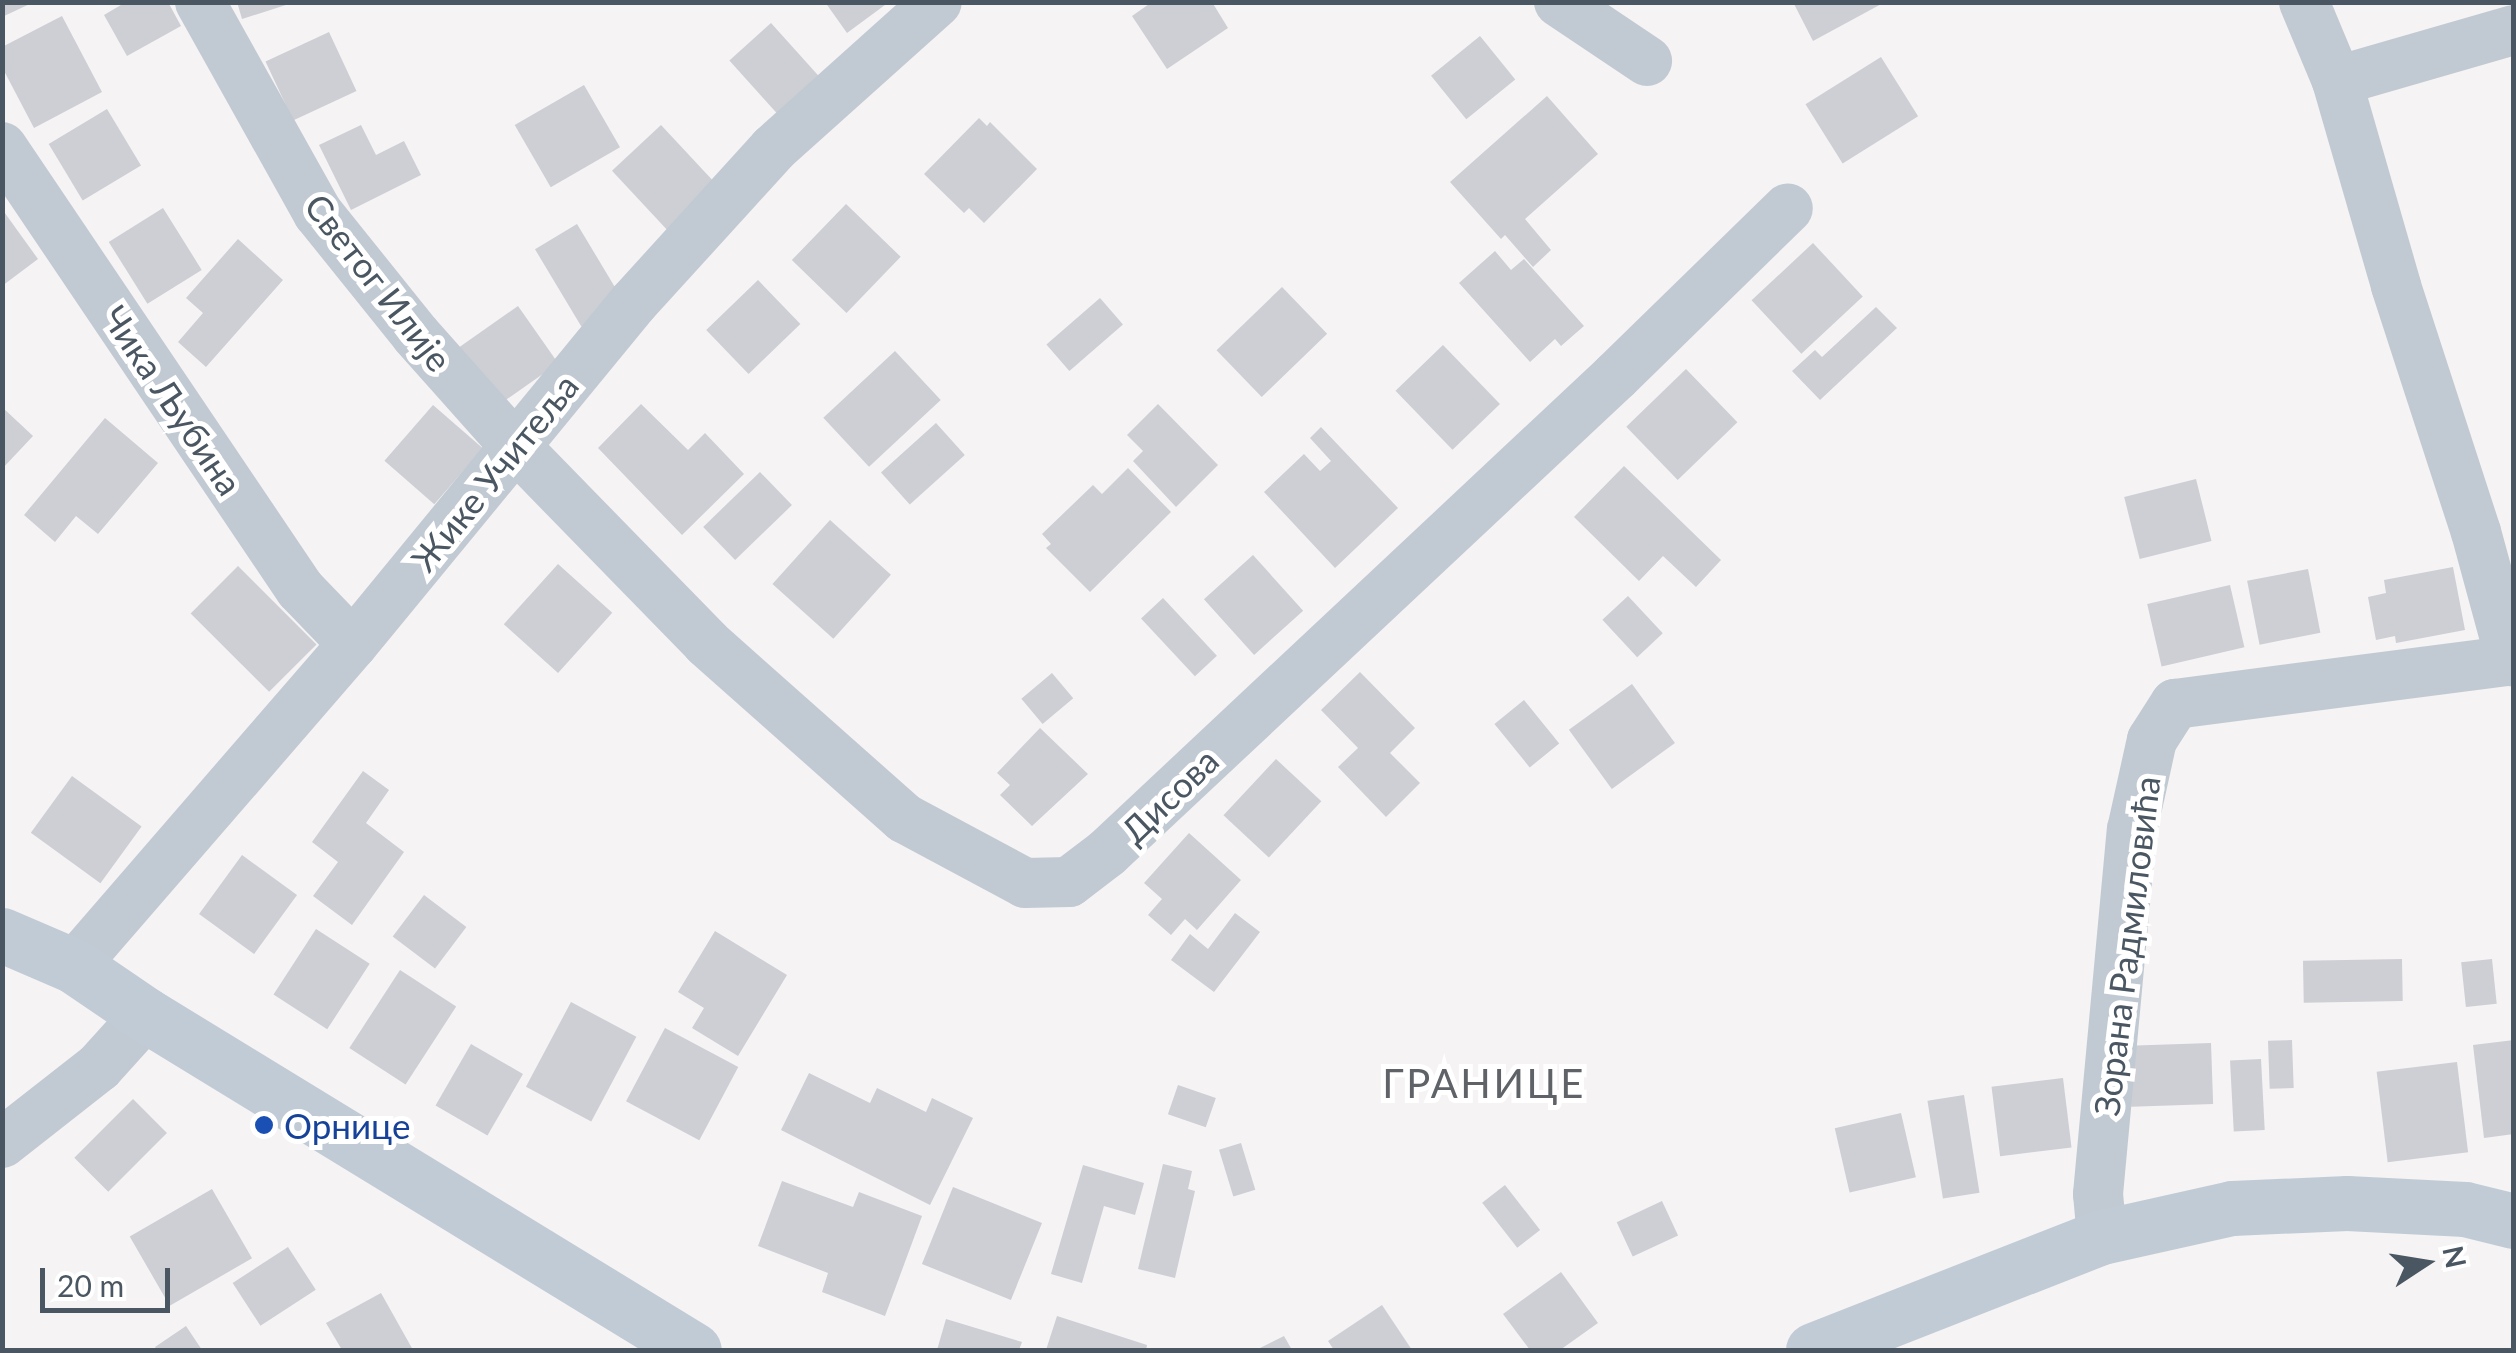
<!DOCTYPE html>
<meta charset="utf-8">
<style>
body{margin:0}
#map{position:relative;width:2516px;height:1353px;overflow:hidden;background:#f5f3f3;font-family:Lato,sans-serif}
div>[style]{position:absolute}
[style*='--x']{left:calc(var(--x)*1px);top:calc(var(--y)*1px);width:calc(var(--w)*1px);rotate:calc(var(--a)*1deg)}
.building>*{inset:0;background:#cdcfd5;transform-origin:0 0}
.street>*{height:50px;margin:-25px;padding:0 25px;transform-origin:25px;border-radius:25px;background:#c1cad2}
.secondary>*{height:55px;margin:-27.5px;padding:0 27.5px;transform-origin:27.5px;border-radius:27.5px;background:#c1cbd6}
.dots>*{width:28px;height:28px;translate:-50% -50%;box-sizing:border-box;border:5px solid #fff;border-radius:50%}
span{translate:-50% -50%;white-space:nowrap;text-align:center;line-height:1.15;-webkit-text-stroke:10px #fff;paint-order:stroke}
.street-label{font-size:35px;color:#4a5661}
.transit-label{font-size:35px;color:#164399}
.left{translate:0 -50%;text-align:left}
.quarter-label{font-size:40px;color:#5f6368;letter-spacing:2.5px}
.frame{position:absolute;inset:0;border:5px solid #4a5661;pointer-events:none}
.north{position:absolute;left:2376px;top:1213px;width:100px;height:100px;-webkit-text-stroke:8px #fff;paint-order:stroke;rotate:78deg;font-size:28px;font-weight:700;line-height:40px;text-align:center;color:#4a5661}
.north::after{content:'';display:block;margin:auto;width:35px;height:45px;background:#4a5661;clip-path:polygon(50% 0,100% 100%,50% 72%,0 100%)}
.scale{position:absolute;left:40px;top:1268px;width:130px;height:45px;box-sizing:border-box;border:5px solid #4a5661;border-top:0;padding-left:12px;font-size:30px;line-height:35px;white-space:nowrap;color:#4a5661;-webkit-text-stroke:8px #fff;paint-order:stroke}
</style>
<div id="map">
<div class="building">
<i style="clip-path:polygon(2px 2px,34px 2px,2px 17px)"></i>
<i style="clip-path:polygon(126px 2px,168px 2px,181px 26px,127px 56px,104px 15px)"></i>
<i style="clip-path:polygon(237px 2px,292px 2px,292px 3px,242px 19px)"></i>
<i style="clip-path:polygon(825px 2px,889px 2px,847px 33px)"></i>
<i style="clip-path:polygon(1152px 2px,1212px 2px,1228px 28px,1167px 69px,1132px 16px)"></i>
<i style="clip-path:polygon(1793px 2px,1885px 2px,1813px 41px)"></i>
<i style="clip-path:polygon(62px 16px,102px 92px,34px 128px,2px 67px,2px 47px)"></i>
<i style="left:771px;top:23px;width:75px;height:56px;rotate:48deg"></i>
<i style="left:329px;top:32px;width:65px;height:70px;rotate:65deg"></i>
<i style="left:1480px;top:36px;width:56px;height:63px;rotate:51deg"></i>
<i style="left:1881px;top:57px;width:70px;height:89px;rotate:58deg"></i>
<i style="left:584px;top:85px;width:72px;height:80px;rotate:60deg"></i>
<i style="clip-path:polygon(1547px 96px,1598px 154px,1525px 219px,1551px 250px,1533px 267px,1505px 235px,1501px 239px,1450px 182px)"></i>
<i style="left:107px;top:109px;width:66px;height:68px;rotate:59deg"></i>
<i style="clip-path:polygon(979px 118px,987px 126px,990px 122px,1037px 169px,984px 223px,969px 208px,964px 213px,924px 174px)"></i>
<i style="clip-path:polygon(361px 125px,376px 155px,404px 141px,421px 175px,351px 210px,319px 145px)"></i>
<i style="left:661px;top:125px;width:81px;height:67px;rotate:47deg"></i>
<i style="left:846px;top:204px;width:76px;height:78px;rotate:44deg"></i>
<i style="left:163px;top:208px;width:73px;height:64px;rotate:58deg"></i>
<i style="clip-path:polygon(2px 209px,38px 259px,2px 286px)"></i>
<i style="left:577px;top:224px;width:90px;height:49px;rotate:59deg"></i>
<i style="clip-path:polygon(238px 239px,283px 280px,206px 367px,178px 342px,203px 313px,186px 298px)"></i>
<i style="left:1813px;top:243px;width:73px;height:84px;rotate:47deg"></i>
<i style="clip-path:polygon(1495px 251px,1511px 270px,1524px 259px,1584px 326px,1561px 346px,1555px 339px,1530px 362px,1459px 283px)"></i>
<i style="left:758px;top:280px;width:61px;height:72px;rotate:46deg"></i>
<i style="left:1282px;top:287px;width:65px;height:91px;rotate:46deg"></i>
<i style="left:1100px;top:298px;width:35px;height:71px;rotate:49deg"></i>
<i style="left:518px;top:306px;width:70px;height:74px;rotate:55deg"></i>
<i style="clip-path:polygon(1876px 307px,1897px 328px,1820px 400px,1792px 371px,1815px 350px,1822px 357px)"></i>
<i style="left:1443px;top:345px;width:82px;height:66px;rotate:46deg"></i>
<i style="left:895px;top:351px;width:67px;height:98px;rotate:47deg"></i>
<i style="left:1686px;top:369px;width:74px;height:83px;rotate:46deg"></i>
<i style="clip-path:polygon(641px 404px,688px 450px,705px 433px,744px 474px,682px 535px,598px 448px)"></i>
<i style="clip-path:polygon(1158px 404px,1218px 465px,1176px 507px,1133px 461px,1143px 451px,1127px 435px)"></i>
<i style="left:433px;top:405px;width:66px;height:74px;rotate:41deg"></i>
<i style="clip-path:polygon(2px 407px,33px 436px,2px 469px)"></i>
<i style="clip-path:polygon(105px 418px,158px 463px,98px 534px,76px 516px,55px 542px,24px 515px)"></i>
<i style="left:936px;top:423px;width:43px;height:74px;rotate:48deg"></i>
<i style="clip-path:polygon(1321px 427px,1398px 508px,1335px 568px,1264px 492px,1304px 454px,1320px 471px,1331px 461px,1310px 438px)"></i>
<i style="clip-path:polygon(1624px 466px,1721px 560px,1696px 587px,1663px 556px,1639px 581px,1574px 517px)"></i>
<i style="clip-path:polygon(1128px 468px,1171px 512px,1090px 592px,1046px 548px,1051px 544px,1042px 534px,1093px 485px,1102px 494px)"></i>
<i style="left:760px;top:472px;width:46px;height:79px;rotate:46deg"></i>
<i style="left:2196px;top:479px;width:64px;height:74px;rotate:76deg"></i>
<i style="left:830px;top:520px;width:82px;height:86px;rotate:42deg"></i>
<i style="left:1253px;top:555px;width:75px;height:66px;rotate:48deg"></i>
<i style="left:558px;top:564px;width:73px;height:81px;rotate:42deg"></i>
<i style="left:238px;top:566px;width:111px;height:67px;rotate:45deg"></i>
<i style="clip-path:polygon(2453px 567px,2465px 630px,2396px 643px,2395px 636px,2376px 640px,2368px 597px,2386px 593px,2384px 580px)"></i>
<i style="left:2308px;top:569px;width:65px;height:62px;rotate:79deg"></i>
<i style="left:2230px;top:585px;width:64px;height:85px;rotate:77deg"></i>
<i style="left:1628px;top:596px;width:51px;height:35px;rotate:47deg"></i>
<i style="left:1163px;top:598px;width:79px;height:30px;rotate:47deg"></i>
<i style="clip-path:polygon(1360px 672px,1415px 728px,1390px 753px,1420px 783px,1386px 817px,1338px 767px,1358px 748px,1321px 710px)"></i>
<i style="left:1052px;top:673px;width:33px;height:40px;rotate:50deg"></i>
<i style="left:1632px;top:684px;width:73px;height:78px;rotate:54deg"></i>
<i style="left:1524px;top:700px;width:56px;height:38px;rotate:51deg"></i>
<i style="clip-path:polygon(1040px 728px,1088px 774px,1032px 826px,1000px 795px,1010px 785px,997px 773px)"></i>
<i style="left:1276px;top:759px;width:62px;height:77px;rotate:43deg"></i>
<i style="clip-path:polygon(363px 771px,389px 790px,366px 823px,404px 852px,352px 925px,313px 896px,338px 862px,312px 842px)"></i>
<i style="left:72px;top:776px;width:86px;height:70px;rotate:36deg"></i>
<i style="clip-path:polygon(1189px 833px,1241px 880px,1197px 930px,1185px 919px,1171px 935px,1148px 915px,1162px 899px,1144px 883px)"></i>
<i style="left:242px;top:855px;width:68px;height:73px;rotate:36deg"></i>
<i style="left:424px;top:895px;width:53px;height:52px;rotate:37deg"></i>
<i style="clip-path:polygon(1235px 913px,1260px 932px,1214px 992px,1171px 960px,1190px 934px,1208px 949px)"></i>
<i style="left:316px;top:929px;width:64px;height:78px;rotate:33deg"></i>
<i style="clip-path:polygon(715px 931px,787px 975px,738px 1056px,692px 1028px,704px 1008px,678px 992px)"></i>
<i style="left:2402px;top:959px;width:42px;height:99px;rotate:89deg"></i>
<i style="left:2492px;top:959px;width:45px;height:31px;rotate:84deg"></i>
<i style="left:400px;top:970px;width:67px;height:93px;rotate:33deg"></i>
<i style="left:571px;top:1002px;width:74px;height:96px;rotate:28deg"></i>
<i style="left:665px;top:1028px;width:83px;height:83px;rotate:28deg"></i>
<i style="left:2292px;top:1040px;width:48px;height:24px;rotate:88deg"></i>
<i style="clip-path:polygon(2514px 1040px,2514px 1134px,2484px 1138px,2473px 1045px)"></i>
<i style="left:2211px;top:1043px;width:61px;height:82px;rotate:88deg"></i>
<i style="left:471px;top:1044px;width:60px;height:71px;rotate:30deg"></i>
<i style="left:2261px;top:1059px;width:71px;height:31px;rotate:87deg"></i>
<i style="left:2457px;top:1062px;width:91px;height:81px;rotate:83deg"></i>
<i style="clip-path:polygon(809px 1073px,870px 1103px,877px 1088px,926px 1112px,932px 1098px,973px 1118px,930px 1205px,781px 1130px)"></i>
<i style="left:2063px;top:1078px;width:70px;height:72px;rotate:83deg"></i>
<i style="left:1178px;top:1085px;width:40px;height:31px;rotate:19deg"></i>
<i style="left:1964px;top:1095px;width:99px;height:37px;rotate:81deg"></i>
<i style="left:133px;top:1099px;width:48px;height:83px;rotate:45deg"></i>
<i style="left:1901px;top:1113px;width:66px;height:68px;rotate:77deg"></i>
<i style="left:1241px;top:1143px;width:49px;height:23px;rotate:73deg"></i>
<i style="clip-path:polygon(1163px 1164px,1192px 1171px,1188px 1189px,1195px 1191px,1175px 1278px,1138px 1269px)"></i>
<i style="clip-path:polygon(1083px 1165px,1144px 1183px,1135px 1215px,1104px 1206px,1082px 1283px,1051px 1274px)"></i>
<i style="clip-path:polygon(782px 1181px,853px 1207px,859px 1192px,922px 1216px,885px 1316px,822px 1292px,828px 1273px,758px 1246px)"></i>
<i style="left:1505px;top:1185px;width:57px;height:29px;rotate:52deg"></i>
<i style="left:953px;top:1187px;width:96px;height:83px;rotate:22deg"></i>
<i style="left:212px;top:1189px;width:80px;height:95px;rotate:60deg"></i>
<i style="left:1662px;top:1201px;width:38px;height:50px;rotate:65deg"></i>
<i style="left:288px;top:1247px;width:51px;height:66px;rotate:57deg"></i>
<i style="clip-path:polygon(1561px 1272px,1598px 1323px,1560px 1350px,1530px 1350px,1503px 1314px)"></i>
<i style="clip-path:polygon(381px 1293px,413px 1350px,342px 1350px,326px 1323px)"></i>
<i style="clip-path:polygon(1382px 1305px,1412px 1350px,1334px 1350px,1328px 1341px)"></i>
<i style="clip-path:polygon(1057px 1316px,1147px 1345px,1146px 1350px,1046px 1350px)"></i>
<i style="clip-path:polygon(946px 1319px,1022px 1342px,1019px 1350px,937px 1350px)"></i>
<i style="clip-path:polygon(186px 1326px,202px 1350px,157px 1350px,155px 1347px)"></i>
<i style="clip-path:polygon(1284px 1336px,1292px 1350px,1256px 1350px)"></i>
</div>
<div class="street">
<i style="--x:200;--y:2;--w:242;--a:60.8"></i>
<i style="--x:318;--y:213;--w:156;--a:51.2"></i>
<i style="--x:416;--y:335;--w:149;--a:48.3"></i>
<i style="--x:515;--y:446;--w:275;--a:45.7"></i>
<i style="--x:707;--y:643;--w:264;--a:41.6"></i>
<i style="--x:904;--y:818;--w:137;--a:28.2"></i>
<i style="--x:1025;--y:883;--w:44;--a:-1.3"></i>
<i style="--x:1069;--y:882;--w:48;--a:-37.3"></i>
<i style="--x:1107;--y:853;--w:698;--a:-43.14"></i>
<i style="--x:1616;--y:376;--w:240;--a:-44.3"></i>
<i style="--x:1559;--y:2;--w:106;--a:33.8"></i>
<i style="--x:2304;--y:2;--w:86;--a:67.3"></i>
<i style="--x:2337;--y:81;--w:213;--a:73.9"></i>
<i style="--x:2396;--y:286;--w:259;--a:72"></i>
<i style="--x:2476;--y:532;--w:134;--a:74.8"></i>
<i style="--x:2337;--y:81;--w:184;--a:-16.1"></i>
<i style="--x:2;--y:147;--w:533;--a:56.01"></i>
<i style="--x:300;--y:589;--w:76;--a:46.1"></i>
<i style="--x:74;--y:966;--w:426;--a:-49.1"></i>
<i style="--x:353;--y:644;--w:443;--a:-50.6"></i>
<i style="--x:634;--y:302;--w:207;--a:-47.7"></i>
<i style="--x:773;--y:149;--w:220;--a:-41.9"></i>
<i style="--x:2;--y:1143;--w:123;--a:-38.1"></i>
<i style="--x:99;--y:1067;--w:70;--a:-47.9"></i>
<i style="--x:2102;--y:1237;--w:43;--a:-95.3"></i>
<i style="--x:2098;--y:1194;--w:366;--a:-84.7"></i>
<i style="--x:2132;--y:830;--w:92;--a:-77.5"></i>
<i style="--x:2152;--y:740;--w:43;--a:-57.4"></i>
<i style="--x:2175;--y:704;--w:342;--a:-7.4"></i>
</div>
<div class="secondary">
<i style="--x:2;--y:935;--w:78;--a:23.3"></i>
<i style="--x:74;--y:966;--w:87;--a:34.2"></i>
<i style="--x:146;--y:1015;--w:642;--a:31.44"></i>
<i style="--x:1813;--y:1350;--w:310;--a:-21.4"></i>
<i style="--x:2102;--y:1237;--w:133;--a:-12.6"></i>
<i style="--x:2232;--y:1208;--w:115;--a:-2.5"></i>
<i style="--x:2347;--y:1203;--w:118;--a:2.9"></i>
<i style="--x:2465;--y:1209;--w:50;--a:13.8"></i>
</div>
<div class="dots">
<i style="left:264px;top:1125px;background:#1a4fb4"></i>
</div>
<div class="street-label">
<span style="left:379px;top:282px;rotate:52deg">Светог Илије</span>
<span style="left:173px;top:400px;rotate:56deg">Чика Љубина</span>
<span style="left:494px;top:472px;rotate:-51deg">Жике Учитеља</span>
<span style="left:1169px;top:795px;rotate:-44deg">Дисова</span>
<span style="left:2126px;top:946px;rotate:-83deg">Зорана Радмиловића</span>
</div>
<div class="transit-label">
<span class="left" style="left:284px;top:1125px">Орнице</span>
</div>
<div class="quarter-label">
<span style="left:1484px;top:1083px">ГРАНИЦЕ</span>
</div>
<div class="frame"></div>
<div class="north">N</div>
<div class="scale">20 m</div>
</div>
